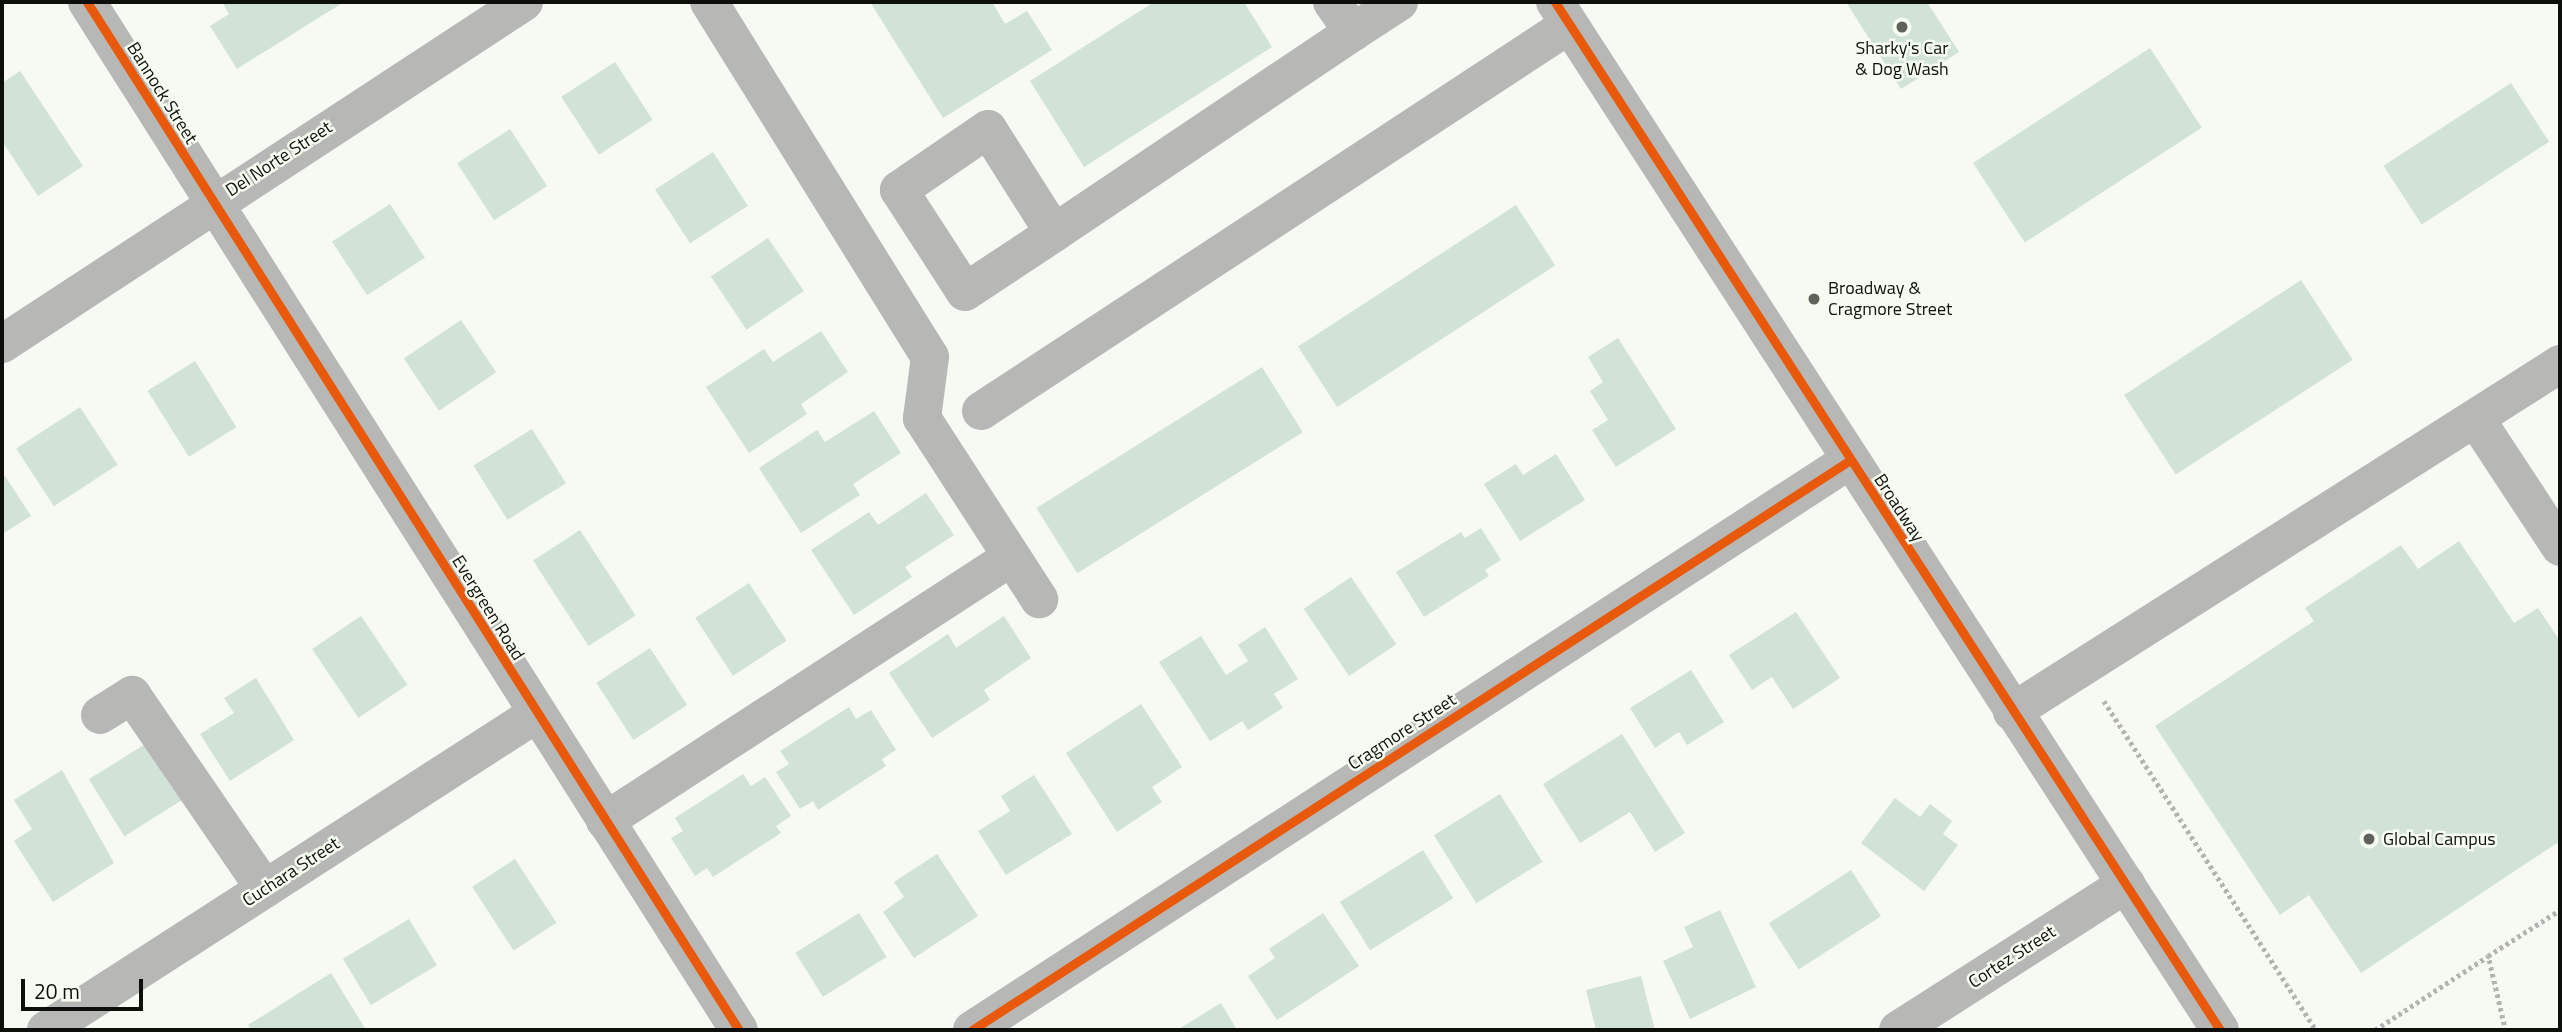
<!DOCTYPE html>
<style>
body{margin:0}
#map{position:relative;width:2562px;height:1032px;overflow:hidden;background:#f6faf3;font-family:"Titillium Web",sans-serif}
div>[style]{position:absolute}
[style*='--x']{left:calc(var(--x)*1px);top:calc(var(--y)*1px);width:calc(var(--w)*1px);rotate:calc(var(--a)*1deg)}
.building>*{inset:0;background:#d0e3d6;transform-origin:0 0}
.path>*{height:4.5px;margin-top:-2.25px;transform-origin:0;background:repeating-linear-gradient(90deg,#b3b4b1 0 3.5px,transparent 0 7px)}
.minor>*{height:38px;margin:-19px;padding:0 19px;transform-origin:19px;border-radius:19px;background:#b7b8b5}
.cycleway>*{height:9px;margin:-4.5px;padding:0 4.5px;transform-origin:4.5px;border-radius:4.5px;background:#e8590c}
.dots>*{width:19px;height:19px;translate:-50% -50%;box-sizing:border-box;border:4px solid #f6fdf0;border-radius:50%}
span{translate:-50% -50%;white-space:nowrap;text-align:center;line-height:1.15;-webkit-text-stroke:5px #f6fdf0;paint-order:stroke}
.poi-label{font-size:18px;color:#0d0f0b}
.left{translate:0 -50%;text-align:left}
.street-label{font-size:18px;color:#0d0f0b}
.frame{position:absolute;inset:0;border:4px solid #0d0f0b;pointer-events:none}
.scale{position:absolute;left:21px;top:979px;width:122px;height:32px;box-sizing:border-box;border:4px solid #0d0f0b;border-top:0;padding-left:9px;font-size:21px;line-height:24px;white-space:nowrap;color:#0d0f0b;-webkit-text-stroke:5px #f6fdf0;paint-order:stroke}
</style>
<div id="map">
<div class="building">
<i style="clip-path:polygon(222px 2px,344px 2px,237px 69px,210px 26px,229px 14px)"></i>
<i style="clip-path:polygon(870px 2px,992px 2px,1005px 24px,1027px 11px,1052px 50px,943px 118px)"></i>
<i style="clip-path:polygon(1154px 2px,1244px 2px,1272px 47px,1084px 167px,1030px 81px)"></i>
<i style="clip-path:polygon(1846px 2px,1927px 2px,1959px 52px,1901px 89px)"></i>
<i style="left:2150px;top:48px;width:95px;height:211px;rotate:57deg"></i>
<i style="left:615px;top:62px;width:69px;height:64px;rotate:57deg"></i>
<i style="clip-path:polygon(20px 71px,83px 166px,38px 196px,2px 141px,2px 83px)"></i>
<i style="left:2511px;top:83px;width:70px;height:152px;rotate:57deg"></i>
<i style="left:510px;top:129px;width:68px;height:63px;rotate:57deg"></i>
<i style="left:713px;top:152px;width:64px;height:69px;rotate:57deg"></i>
<i style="left:390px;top:204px;width:64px;height:69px;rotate:57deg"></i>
<i style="left:1516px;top:205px;width:72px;height:260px;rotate:57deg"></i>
<i style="left:768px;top:238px;width:64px;height:69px;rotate:56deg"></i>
<i style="left:2301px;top:280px;width:95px;height:211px;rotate:57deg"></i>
<i style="left:461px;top:320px;width:63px;height:69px;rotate:56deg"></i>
<i style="clip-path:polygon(821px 331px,848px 372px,801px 404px,807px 414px,749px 453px,706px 387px,764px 349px,773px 362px)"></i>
<i style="clip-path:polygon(1618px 338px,1676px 429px,1616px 467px,1592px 430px,1608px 420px,1590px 391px,1603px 382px,1588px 357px)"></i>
<i style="left:195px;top:361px;width:78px;height:56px;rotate:58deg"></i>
<i style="left:1262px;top:367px;width:77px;height:266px;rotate:58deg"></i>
<i style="left:80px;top:407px;width:69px;height:76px;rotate:57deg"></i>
<i style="clip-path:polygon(874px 411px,901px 453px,853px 484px,860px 495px,801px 533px,759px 468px,817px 430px,825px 442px)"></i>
<i style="left:532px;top:429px;width:64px;height:69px;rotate:58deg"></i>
<i style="clip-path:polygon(1556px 454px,1585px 500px,1520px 541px,1484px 484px,1516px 464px,1523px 475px)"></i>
<i style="clip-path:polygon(5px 476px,31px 516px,2px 534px,2px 478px)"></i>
<i style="clip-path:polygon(926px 493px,954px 535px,905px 567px,912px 577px,854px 615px,811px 550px,869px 512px,878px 525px)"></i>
<i style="clip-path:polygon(1481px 528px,1501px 560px,1485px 570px,1489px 576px,1424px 617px,1396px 572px,1461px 532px,1465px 538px)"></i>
<i style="left:580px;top:530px;width:102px;height:56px;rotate:57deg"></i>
<i style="clip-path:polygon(2459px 541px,2514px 623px,2538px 608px,2560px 641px,2560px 841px,2361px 973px,2309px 895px,2280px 915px,2155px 726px,2314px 621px,2305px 608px,2401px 545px,2418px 569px)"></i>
<i style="left:1351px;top:577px;width:81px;height:57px;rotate:56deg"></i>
<i style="left:749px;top:583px;width:69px;height:64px;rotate:57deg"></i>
<i style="clip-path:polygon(1796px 612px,1840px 678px,1793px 709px,1772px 677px,1752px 690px,1729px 655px)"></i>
<i style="left:361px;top:616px;width:83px;height:59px;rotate:56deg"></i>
<i style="clip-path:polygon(1004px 616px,1031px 658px,984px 690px,990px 700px,932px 738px,889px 673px,948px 634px,956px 648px)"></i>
<i style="clip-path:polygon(1265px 627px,1298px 679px,1274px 694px,1283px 708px,1248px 730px,1242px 721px,1210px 741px,1159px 662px,1201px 636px,1226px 675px,1248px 661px,1238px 645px)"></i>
<i style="left:650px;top:648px;width:68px;height:64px;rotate:57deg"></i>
<i style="clip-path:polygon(1691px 670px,1724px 722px,1687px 745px,1679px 732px,1655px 748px,1630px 708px)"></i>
<i style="clip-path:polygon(256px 678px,294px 740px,230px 781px,200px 734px,234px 713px,224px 698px)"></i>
<i style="clip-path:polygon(1141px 704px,1182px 767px,1152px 787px,1162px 802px,1117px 832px,1066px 753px)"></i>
<i style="clip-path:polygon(849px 707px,856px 719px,871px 710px,896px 750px,882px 759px,886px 766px,818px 810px,813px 801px,800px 809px,776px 772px,789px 764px,780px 751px)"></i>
<i style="clip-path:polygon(1622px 734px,1685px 833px,1655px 852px,1630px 812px,1580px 843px,1543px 784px)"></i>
<i style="left:155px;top:738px;width:67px;height:78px;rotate:58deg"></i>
<i style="clip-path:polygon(62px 770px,114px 863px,53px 902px,14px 841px,32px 829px,14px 800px)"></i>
<i style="clip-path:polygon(743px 774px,751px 786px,765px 777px,791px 816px,776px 826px,781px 833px,713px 877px,707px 868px,695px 876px,671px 838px,683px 831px,675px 818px)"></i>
<i style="clip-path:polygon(1034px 775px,1072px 834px,1006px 875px,978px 831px,1010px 811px,1001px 796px)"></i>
<i style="left:1500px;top:794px;width:80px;height:78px;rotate:58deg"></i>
<i style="clip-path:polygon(1895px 798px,1920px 817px,1930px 804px,1952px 821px,1943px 834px,1958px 845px,1924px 891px,1861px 843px)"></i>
<i style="left:1423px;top:850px;width:57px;height:98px;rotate:58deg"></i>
<i style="clip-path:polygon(937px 854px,978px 916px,914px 958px,883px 912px,904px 897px,894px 882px)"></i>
<i style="left:515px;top:859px;width:76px;height:51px;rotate:57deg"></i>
<i style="left:1851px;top:870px;width:55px;height:98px;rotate:57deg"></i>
<i style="clip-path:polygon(1720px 910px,1756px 987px,1690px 1019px,1663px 961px,1693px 947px,1684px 927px)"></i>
<i style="left:859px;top:913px;width:52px;height:75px;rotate:58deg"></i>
<i style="clip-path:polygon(1323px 913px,1359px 966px,1277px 1020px,1248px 976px,1275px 958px,1269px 949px)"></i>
<i style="left:409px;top:919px;width:54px;height:77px;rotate:59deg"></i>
<i style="clip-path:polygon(331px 973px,366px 1030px,251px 1030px,248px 1025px)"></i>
<i style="clip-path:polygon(1641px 976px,1655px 1030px,1596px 1030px,1586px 990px)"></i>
<i style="clip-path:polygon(1221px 1003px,1237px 1030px,1177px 1030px)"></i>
</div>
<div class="path">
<i style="--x:2104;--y:701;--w:391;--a:57.2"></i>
<i style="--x:2504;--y:1025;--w:71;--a:-103.1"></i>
<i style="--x:2488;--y:956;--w:85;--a:-32.6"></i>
<i style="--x:2375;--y:1030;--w:135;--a:-33.2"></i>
</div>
<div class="minor">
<i style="--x:87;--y:2;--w:1217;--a:57.62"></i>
<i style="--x:709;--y:2;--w:418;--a:58.1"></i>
<i style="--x:930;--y:357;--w:62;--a:97.5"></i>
<i style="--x:922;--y:418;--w:216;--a:57.1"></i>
<i style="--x:1332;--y:2;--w:37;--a:55"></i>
<i style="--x:1555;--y:2;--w:1224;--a:57.1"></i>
<i style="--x:1054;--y:233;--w:123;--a:-122.4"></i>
<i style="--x:988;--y:129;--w:108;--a:145.6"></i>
<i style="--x:899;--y:190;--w:121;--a:57.1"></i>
<i style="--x:965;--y:292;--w:107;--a:-33.5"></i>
<i style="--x:1054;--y:233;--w:360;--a:-33.9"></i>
<i style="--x:1353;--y:32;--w:55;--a:-33.1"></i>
<i style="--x:2;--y:344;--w:624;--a:-33.23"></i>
<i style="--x:981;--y:411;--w:703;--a:-33.28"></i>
<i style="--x:2476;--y:419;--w:153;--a:56.7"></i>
<i style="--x:2012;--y:712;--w:649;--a:-32.42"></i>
<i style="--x:100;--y:715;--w:38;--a:-32"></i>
<i style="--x:132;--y:695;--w:235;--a:55.6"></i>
<i style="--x:605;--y:821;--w:484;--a:-33"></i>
<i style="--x:46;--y:1030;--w:583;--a:-32.82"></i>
<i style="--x:972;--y:1030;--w:1047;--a:-32.99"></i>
<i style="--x:1898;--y:1030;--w:271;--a:-32.6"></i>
</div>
<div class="cycleway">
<i style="--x:87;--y:2;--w:1217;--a:57.62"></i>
<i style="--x:1555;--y:2;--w:1224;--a:57.1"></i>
<i style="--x:972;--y:1030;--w:1047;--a:-32.99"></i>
</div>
<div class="dots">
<i style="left:1902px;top:27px;background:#5f615c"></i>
<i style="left:1814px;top:299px;background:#5f615c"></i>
<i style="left:2369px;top:839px;background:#5f615c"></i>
</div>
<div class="poi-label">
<span style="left:1902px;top:59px">Sharky's Car<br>&amp; Dog Wash</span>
<span class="left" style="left:1828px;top:299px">Broadway &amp;<br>Cragmore Street</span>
<span class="left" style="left:2383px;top:839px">Global Campus</span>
</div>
<div class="street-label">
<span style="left:162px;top:93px;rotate:58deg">Bannock Street</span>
<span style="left:279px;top:159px;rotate:-33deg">Del Norte Street</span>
<span style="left:1899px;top:508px;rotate:57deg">Broadway</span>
<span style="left:488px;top:608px;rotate:58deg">Evergreen Road</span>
<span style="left:1402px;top:732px;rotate:-33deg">Cragmore Street</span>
<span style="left:291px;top:872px;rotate:-33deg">Cuchara Street</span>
<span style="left:2012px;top:957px;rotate:-33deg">Cortez Street</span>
</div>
<div class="frame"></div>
<div class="scale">20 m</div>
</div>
